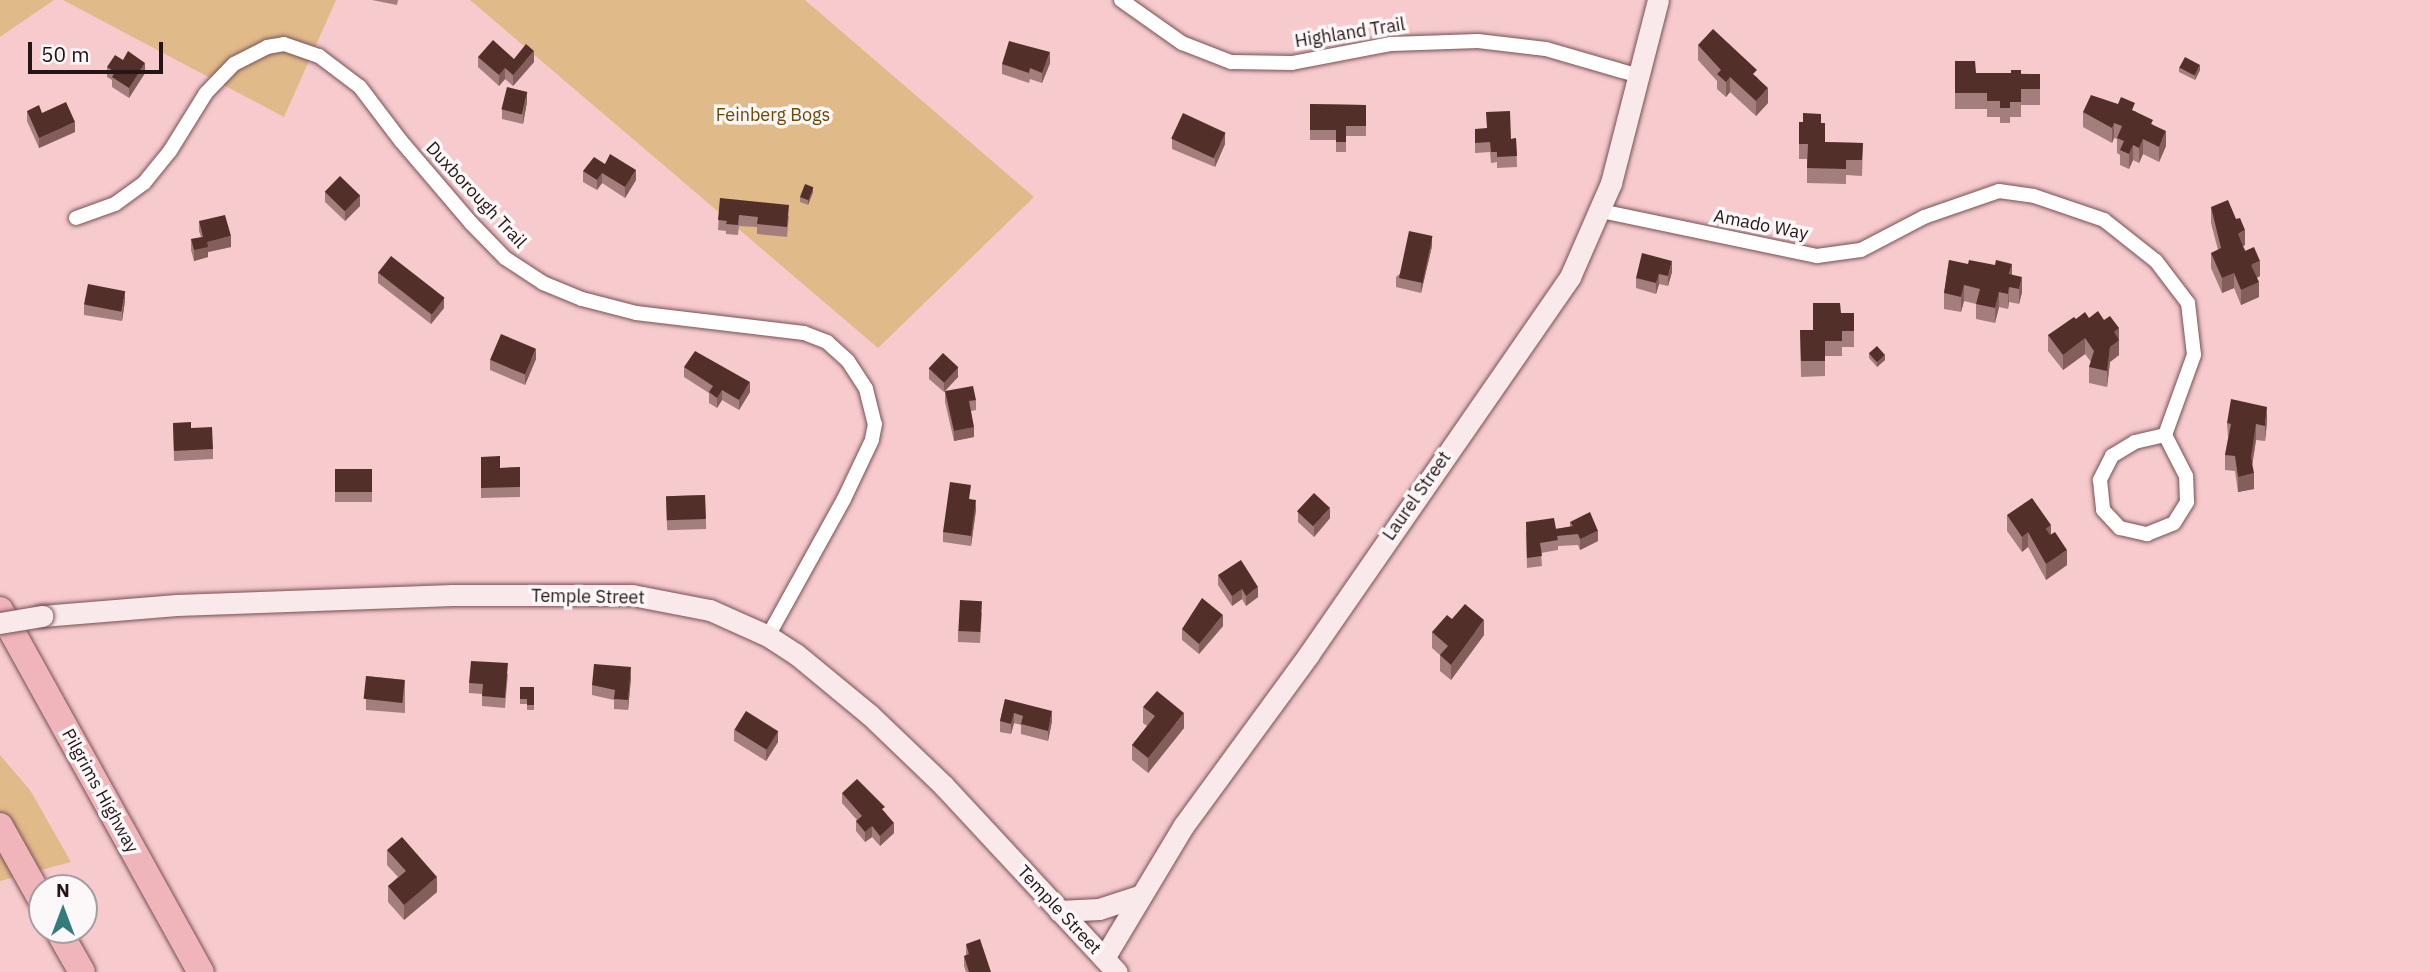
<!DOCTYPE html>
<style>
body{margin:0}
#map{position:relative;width:2430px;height:972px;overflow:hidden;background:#f7cbce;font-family:"IBM Plex Sans",sans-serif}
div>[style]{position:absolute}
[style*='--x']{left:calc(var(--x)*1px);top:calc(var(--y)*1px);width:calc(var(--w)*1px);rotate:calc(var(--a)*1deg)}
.green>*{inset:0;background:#e1ba89}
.roads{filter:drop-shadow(0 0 2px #775155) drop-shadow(0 0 2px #775155)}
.street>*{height:14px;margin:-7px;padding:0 7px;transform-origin:7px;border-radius:7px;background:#fff}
.secondary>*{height:21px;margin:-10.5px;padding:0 10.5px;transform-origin:10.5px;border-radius:10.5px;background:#fae9ea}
.highway>*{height:26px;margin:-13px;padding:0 13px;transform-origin:13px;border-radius:13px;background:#efb5ba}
.bridges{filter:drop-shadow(0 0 2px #775155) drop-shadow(0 0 2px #775155)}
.secondary-bridge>*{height:21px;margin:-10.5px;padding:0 10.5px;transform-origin:10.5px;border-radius:10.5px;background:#fae9ea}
.wall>*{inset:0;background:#a47e7c;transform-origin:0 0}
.shaded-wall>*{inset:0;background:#845e5a}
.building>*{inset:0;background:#523029;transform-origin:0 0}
span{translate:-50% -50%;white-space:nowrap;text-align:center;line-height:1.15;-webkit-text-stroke:7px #fcf7f8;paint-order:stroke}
.street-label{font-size:18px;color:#241517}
.park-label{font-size:18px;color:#6e4703}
.north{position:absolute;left:28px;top:874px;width:70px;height:70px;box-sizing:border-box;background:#fcf7f8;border:2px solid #a69d9e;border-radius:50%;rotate:0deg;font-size:19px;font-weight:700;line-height:28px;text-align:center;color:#241517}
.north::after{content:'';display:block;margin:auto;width:24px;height:32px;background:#337c7a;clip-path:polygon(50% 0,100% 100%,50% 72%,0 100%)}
.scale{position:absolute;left:28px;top:42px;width:135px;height:32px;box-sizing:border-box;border:4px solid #241517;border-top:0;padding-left:9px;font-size:21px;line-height:24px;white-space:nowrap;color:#241517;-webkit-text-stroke:5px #fcf7f8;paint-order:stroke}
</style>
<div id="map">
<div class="green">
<i style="clip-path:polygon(0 0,54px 0,0 37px)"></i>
<i style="clip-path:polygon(63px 0,336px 0,284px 117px)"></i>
<i style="clip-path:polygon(470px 0,805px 0,1034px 197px,878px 348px)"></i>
<i style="clip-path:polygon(0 755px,30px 790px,71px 862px,0 881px)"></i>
</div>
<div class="roads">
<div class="street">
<i style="--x:1121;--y:0;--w:75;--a:35.2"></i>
<i style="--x:1182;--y:43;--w:53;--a:21.2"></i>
<i style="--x:1231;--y:62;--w:61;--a:0.9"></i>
<i style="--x:1292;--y:63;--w:101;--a:-10.9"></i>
<i style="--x:1391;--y:44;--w:87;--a:-2"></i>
<i style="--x:1478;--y:41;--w:68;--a:6.7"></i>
<i style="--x:1546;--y:49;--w:97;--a:16.2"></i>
<i style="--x:1601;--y:211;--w:221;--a:11.8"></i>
<i style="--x:1817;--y:256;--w:44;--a:-7.8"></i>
<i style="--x:1861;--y:250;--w:71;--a:-27.6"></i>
<i style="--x:1924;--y:217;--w:79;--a:-19.1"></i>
<i style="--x:1999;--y:191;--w:35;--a:8"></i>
<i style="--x:2034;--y:196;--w:74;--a:18.9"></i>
<i style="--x:2104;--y:220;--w:66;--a:38.3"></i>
<i style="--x:2156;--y:261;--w:53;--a:52.7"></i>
<i style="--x:2188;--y:303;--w:52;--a:83.4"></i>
<i style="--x:2194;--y:355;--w:85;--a:109.9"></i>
<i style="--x:2165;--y:435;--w:31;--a:167"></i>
<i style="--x:2135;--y:442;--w:27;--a:149"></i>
<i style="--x:2112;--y:456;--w:27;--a:117"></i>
<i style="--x:2100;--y:480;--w:30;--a:84"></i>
<i style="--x:2103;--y:510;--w:25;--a:47"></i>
<i style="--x:2120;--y:528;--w:28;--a:13"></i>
<i style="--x:2147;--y:534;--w:29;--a:-22"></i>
<i style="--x:2174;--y:523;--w:25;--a:-58"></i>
<i style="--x:2187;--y:502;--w:26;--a:-92"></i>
<i style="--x:2186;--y:476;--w:46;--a:-117.1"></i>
<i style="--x:76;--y:218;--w:41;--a:-19.7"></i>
<i style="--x:115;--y:204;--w:36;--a:-36"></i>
<i style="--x:144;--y:183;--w:41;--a:-50.9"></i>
<i style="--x:170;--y:151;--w:68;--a:-58.2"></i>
<i style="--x:206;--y:93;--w:40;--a:-46"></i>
<i style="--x:234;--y:64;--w:37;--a:-27"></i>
<i style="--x:267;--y:47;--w:17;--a:-10"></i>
<i style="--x:284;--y:44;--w:37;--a:19"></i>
<i style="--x:319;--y:56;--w:51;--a:37.1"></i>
<i style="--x:360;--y:87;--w:68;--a:52.8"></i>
<i style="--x:401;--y:141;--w:108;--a:49.5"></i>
<i style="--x:471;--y:223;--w:49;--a:45.8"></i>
<i style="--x:505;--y:258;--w:45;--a:33.3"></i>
<i style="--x:543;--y:283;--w:42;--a:22.3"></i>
<i style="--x:582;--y:299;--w:56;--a:14.5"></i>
<i style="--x:636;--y:313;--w:169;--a:6.8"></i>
<i style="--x:804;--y:333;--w:25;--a:21"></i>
<i style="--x:827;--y:342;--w:28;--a:42"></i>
<i style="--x:848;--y:361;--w:33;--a:57"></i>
<i style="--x:866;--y:389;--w:36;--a:76"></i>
<i style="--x:875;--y:424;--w:16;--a:101"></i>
<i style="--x:872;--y:440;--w:65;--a:115.4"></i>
<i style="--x:844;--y:499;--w:157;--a:119"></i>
</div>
<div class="secondary">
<i style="--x:42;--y:616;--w:135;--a:-4.7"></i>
<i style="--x:177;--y:605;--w:276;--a:-2.1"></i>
<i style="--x:453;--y:595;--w:179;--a:0"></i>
<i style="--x:632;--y:595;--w:79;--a:10.9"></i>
<i style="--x:710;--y:610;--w:64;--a:24.1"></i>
<i style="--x:768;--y:636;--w:33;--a:33"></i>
<i style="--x:796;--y:654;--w:96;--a:39.5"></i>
<i style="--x:870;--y:715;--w:101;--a:43.8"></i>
<i style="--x:943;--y:785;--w:255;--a:47.1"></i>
<i style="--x:1059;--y:911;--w:40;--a:-2.9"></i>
<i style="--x:1099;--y:909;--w:42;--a:-18"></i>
<i style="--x:1104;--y:958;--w:155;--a:-59"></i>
<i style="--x:1184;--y:825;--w:212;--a:-53.8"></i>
<i style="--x:1309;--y:654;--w:459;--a:-55.3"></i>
<i style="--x:1570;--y:277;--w:103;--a:-66.4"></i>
<i style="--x:1611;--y:183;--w:189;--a:-75.6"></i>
</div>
<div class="highway">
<i style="--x:0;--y:610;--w:414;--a:61"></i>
<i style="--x:0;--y:826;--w:86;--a:60.8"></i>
<i style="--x:58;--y:930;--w:48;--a:60.3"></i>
</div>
</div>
<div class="bridges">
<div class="secondary-bridge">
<i style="--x:0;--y:623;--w:43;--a:-9.5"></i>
</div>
</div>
<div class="wall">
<i style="clip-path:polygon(372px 0,398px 0,397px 5px)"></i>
<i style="clip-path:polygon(1698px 45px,1757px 77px,1768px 103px,1756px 116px,1730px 92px,1726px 97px,1717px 89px,1717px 81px,1698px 60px)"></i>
<i style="clip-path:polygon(478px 57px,514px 59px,534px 62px,513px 86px,505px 79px,499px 86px,478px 67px)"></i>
<i style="clip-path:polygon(1955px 61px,1976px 73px,2040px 74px,2040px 105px,2021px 105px,2021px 117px,2010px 117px,2010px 123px,2000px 123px,2000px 117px,1987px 117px,1987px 109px,1955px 109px)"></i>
<i style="clip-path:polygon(1050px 63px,1042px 83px,1030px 79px,1029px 83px,1002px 74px,1002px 64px)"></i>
<i style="clip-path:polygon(107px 67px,145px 73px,129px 98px,112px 87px,112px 80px,107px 77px)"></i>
<i style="clip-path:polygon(2179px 67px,2200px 70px,2195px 80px,2179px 72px)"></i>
<i style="clip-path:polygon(527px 102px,523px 124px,502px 119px,502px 109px)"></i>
<i style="clip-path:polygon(1310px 104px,1366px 105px,1366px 136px,1346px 136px,1346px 152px,1336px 152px,1336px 140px,1310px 140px)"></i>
<i style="clip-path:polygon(27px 111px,42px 113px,75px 132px,39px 148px,27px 121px)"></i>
<i style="clip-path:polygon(2135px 111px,2153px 125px,2166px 146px,2159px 162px,2143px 154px,2139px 163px,2133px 160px,2129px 169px,2120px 165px,2120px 155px,2117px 153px,2117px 139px,2114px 138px,2112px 143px,2083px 127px,2083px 112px)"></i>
<i style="clip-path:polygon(1799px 122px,1821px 123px,1825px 142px,1863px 143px,1862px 176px,1846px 175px,1846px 184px,1807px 183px,1807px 159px,1799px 159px)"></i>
<i style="clip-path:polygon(1475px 129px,1511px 139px,1516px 138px,1517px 167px,1497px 168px,1497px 162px,1491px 163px,1490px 152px,1475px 153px)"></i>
<i style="clip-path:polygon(1172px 139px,1225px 144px,1215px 167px,1172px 149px)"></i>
<i style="clip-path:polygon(605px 164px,636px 180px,625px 198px,602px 183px,597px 190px,583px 182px,583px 171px)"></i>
<i style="clip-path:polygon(325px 192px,360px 206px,345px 221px,325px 202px)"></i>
<i style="clip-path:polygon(813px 192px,808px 205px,800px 202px,800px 197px)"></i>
<i style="clip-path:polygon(720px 198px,789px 216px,787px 237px,757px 234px,757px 227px,739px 226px,738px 235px,726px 234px,726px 231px,718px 230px)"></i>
<i style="clip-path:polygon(2211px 207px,2245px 245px,2243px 246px,2260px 276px,2257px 278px,2259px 297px,2241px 305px,2234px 288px,2222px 293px,2211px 268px,2211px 253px,2218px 250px,2211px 223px)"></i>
<i style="clip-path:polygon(199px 221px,231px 247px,208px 252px,208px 257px,194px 261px,191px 250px,191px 239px,201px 237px,199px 231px)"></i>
<i style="clip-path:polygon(1432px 246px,1421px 293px,1396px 287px,1396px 277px)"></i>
<i style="clip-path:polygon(1949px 260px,2012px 275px,2022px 292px,2019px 304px,2009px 302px,2008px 309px,1999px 307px,1995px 323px,1976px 319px,1976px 304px,1964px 301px,1961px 312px,1944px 309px,1944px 293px)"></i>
<i style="clip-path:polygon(378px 272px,444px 308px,431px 324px,378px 283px)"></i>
<i style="clip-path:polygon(1672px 272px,1668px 286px,1659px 284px,1656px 294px,1636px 288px,1636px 278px)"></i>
<i style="clip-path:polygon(125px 301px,122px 321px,84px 315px,84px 305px)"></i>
<i style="clip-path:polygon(1841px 313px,1854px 313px,1854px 347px,1842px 347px,1842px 356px,1825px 356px,1825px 376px,1801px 377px,1800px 330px,1813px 330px)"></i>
<i style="clip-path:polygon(2089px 318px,2104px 320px,2119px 328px,2119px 355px,2110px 362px,2107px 387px,2089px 383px,2089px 367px,2091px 362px,2085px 354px,2063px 370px,2048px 351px,2048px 335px,2076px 319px)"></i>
<i style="clip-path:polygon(1869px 353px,1885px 360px,1877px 367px,1869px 358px)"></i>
<i style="clip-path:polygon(536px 359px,525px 385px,490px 370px,490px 360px)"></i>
<i style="clip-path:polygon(684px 367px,750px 392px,739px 410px,722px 400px,717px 408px,709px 403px,709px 393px,684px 377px)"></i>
<i style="clip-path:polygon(929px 368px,958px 377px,944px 392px,929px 379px)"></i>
<i style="clip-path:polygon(945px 391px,976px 400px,976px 410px,971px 411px,974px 437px,954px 441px,945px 402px)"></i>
<i style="clip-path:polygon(2267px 422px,2265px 441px,2256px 440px,2252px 465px,2254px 489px,2238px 492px,2235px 471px,2225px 470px,2225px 455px,2228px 438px,2227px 423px)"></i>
<i style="clip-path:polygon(173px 423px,191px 428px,213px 449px,213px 459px,174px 461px)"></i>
<i style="clip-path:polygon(481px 457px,500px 468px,520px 467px,520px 497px,481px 498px)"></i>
<i style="left:335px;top:469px;width:37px;height:33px"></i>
<i style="left:705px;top:495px;width:34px;height:39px;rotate:88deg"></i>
<i style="clip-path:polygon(971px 499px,976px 510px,971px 546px,943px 542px,943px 532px)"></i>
<i style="clip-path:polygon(1298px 512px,1330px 518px,1314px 537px,1298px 522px)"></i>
<i style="clip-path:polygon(2007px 515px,2051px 535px,2067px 565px,2046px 580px,2028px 547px,2022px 552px,2007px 531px)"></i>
<i style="clip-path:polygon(1570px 522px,1598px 541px,1580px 550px,1578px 545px,1558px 546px,1558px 550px,1541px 553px,1542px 566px,1527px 568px,1526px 532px,1570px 527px)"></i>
<i style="clip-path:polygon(1218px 575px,1258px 597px,1246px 606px,1242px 599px,1232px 606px,1218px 585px)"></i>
<i style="clip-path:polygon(982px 612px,980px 643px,958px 642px,958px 631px)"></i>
<i style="clip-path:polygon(1452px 619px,1484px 635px,1451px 680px,1440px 671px,1440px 655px,1432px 648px,1432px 632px)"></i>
<i style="clip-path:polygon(1223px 626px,1199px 654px,1182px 640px,1182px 629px)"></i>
<i style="clip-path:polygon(508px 674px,505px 708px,482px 706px,482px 694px,469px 693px,469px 683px)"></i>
<i style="clip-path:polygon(366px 676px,405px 680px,405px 713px,366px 710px)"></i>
<i style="clip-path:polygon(631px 678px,628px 710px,614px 709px,614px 700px,592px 695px,592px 685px)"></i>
<i style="clip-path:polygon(520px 687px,534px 687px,534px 710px,527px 710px,527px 704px,520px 704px)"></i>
<i style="clip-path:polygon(1005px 699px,1052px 721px,1048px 741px,1021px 734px,1021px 725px,1014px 723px,1011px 734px,1000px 732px,1000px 721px)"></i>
<i style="clip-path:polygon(1143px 707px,1184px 728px,1148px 773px,1132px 760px,1132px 745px,1147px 726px,1143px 723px)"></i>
<i style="clip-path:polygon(734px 730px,778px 742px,766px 761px,734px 741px)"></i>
<i style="clip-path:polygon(842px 793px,885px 812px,894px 833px,880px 846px,872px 837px,865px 842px,856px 831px,856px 821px,857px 820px,842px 803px)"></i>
<i style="clip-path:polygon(387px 850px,437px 892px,404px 920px,388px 902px,388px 886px,398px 877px,387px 865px)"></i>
<i style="clip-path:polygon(966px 944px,991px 972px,966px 972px,964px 966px,964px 956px,966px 955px)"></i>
</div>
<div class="shaded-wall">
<i style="clip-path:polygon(534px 51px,534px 62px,513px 86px,513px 75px)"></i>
<i style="clip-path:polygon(1050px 52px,1050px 63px,1042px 83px,1042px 73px)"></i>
<i style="clip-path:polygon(145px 63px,145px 73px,129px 98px,129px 88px)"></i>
<i style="clip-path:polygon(2200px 65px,2200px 70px,2195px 80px,2195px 75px)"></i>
<i style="clip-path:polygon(505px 68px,505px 79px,499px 86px,499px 75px)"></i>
<i style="clip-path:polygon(1730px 77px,1730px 92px,1726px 97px,1726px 82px)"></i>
<i style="clip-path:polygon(1768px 88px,1768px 103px,1756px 116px,1756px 101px)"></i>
<i style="clip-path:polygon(527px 92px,527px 102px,523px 124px,523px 113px)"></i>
<i style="clip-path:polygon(75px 122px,75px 132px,39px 148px,39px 138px)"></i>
<i style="clip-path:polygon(2114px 123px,2114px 138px,2112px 143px,2112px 128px)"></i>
<i style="clip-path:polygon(2166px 131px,2166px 146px,2159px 162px,2159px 147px)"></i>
<i style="clip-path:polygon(1225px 133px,1225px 144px,1215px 167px,1215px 157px)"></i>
<i style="clip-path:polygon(2143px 139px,2143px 154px,2139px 163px,2139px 148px)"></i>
<i style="clip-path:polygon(2133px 145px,2133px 160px,2129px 169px,2129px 154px)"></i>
<i style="clip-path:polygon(636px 170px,636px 180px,625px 198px,625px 187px)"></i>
<i style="clip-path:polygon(602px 173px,602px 183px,597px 190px,597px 180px)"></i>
<i style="clip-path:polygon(813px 187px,813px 192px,808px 205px,808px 200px)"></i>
<i style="clip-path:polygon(360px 195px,360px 206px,345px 221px,345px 211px)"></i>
<i style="clip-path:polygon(2245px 230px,2245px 245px,2238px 249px,2238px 234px)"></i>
<i style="clip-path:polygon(231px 236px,231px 247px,208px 252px,208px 257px,194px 261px,194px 250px,207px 242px)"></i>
<i style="clip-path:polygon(1432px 236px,1432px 246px,1421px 293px,1421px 283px)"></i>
<i style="clip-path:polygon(1672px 261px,1672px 272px,1668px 286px,1668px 276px)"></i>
<i style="clip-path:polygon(2260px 261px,2260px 276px,2251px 280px,2251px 265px)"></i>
<i style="clip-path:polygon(2012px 264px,2012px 279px,2009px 289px,2009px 302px,2008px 309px,2009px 274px)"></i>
<i style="clip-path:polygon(2234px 273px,2234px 288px,2222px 293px,2222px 278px)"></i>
<i style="clip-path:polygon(1659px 274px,1659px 284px,1656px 294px,1656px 283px)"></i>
<i style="clip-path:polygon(2022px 277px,2022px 292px,2019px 304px,2019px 289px)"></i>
<i style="clip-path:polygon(2259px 282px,2259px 297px,2241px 305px,2241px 290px)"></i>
<i style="clip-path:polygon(1964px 285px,1964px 301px,1961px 312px,1961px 297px)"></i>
<i style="clip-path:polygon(125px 291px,125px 301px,122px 321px,122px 311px)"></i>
<i style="clip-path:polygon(1999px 292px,1999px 307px,1995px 323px,1995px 308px)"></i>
<i style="clip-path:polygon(444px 298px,444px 308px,431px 324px,431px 314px)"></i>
<i style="clip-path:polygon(2119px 328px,2119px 355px,2110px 362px,2107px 387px,2107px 371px,2110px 347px,2114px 332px)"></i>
<i style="clip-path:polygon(2085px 338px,2085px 354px,2063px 370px,2063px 355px)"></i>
<i style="clip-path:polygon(536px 349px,536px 359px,525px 385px,525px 375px)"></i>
<i style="clip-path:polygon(1885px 355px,1885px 360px,1877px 367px,1877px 362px)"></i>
<i style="clip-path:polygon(958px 367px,958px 377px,944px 392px,944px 382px)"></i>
<i style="clip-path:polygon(750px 382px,750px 392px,739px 410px,739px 400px)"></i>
<i style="clip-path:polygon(722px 390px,722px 400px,717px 408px,717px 398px)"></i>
<i style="clip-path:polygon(2267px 407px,2267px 422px,2265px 441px,2265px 426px)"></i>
<i style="clip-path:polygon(2256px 424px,2256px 440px,2251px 473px,2251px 458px)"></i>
<i style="clip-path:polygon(974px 427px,974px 437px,954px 441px,954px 431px)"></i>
<i style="clip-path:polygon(2254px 473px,2254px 489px,2238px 492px,2238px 477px)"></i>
<i style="clip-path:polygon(976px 500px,976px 510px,971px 546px,971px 536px)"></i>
<i style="clip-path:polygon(1330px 508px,1330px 518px,1314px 537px,1314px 526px)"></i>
<i style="clip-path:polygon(2051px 525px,2051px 541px,2046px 529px)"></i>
<i style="clip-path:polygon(1598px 531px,1598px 541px,1580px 550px,1580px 539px)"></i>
<i style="clip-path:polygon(2028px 532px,2028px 547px,2022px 552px,2022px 537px)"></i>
<i style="clip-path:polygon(2067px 550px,2067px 565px,2046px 580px,2046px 564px)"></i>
<i style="clip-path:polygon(1258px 587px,1258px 597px,1246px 606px,1246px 596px)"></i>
<i style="clip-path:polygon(1242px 589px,1242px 599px,1232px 606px,1232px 596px)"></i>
<i style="clip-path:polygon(1223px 615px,1223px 626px,1199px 654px,1199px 644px)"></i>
<i style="clip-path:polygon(1484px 620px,1484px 635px,1451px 680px,1451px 665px)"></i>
<i style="clip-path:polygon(631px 667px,631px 678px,628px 710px,628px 700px)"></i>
<i style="clip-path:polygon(1052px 711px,1052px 721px,1048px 741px,1048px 731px)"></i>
<i style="clip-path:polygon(1014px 713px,1014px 723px,1011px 734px,1011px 724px)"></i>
<i style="clip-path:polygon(1184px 713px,1184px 728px,1148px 773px,1148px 758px)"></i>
<i style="clip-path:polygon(778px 731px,778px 742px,766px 761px,766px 750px)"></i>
<i style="clip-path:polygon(894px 823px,894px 833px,880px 846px,880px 836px)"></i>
<i style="clip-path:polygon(872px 826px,872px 837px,865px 842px,865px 832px)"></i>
<i style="clip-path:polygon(437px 877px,437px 892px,404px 920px,404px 905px)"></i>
</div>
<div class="building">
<i style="clip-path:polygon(1713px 29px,1757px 70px,1753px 74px,1768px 88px,1756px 101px,1730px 77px,1726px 82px,1717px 74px,1721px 70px,1698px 45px)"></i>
<i style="clip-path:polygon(493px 40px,514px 59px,526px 44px,534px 51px,513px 75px,505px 68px,499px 75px,478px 57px)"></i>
<i style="clip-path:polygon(1009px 41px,1050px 52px,1042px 73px,1030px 68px,1029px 73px,1002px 64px)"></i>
<i style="clip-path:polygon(128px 51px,145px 63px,129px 88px,112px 77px,115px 72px,107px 67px,115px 55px,123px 60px)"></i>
<i style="left:2185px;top:57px;width:17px;height:12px;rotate:28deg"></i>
<i style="clip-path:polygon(1955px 61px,1975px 61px,1976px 73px,2011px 73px,2011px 70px,2021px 70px,2021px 74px,2040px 74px,2040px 89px,2021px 89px,2021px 102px,2010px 102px,2010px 108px,2000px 108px,2000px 101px,1987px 101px,1987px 93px,1955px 93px)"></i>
<i style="left:507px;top:87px;width:21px;height:23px;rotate:14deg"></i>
<i style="clip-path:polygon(2091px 95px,2118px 104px,2121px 97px,2135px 103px,2132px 110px,2153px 120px,2151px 124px,2166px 131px,2159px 147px,2143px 139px,2139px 148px,2133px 145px,2129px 154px,2120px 150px,2124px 141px,2117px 138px,2122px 126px,2114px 123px,2112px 128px,2083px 112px)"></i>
<i style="clip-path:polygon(66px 102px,75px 122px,39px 138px,27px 111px,39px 105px,42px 113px)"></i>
<i style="clip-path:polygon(1310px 104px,1366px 105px,1366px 126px,1346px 126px,1346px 142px,1336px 142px,1336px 130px,1310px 130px)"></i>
<i style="clip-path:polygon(1510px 111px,1511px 139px,1516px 138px,1517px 156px,1497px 157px,1497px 152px,1491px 152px,1490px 142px,1475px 143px,1475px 129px,1487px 128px,1486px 112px)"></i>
<i style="left:1183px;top:113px;width:47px;height:28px;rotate:25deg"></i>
<i style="clip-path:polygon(1803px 113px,1821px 114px,1821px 123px,1825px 123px,1825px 142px,1863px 143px,1862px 160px,1846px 160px,1846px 169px,1807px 168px,1808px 144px,1799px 144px,1799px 122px,1803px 122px)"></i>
<i style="clip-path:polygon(610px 154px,636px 170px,625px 187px,602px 173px,597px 180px,583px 171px,594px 157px,605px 164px)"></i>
<i style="left:340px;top:176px;width:28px;height:22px;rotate:44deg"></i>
<i style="left:805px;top:184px;width:9px;height:14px;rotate:21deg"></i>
<i style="clip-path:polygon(720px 198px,789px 205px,787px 227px,757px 224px,758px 217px,739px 215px,738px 225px,726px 224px,727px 221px,718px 220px)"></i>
<i style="clip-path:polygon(2228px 200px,2236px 219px,2240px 218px,2245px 230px,2238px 234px,2245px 251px,2254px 247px,2260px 261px,2251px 265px,2259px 282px,2241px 290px,2234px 273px,2222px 278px,2211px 253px,2221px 248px,2211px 207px)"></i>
<i style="clip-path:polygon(225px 215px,231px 236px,207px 242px,208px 247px,194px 250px,191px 239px,203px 237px,199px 221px)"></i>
<i style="left:1409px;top:231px;width:24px;height:48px;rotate:12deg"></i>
<i style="clip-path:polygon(1642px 253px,1672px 261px,1668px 276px,1659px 274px,1656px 283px,1636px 278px)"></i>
<i style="left:391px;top:256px;width:68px;height:21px;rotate:38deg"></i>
<i style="clip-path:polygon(1949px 260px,1968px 264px,1969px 260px,1995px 265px,1996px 260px,2012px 264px,2009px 274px,2022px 277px,2019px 289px,2009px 287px,2008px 294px,1999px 292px,1995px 308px,1976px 304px,1980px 289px,1964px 285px,1961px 297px,1944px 293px)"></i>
<i style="left:88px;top:284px;width:38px;height:21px;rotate:11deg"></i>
<i style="clip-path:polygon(1813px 303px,1840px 303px,1841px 313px,1854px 313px,1854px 331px,1842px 331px,1842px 341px,1825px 341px,1825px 361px,1801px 361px,1800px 330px,1813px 330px)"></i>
<i style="clip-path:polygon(2098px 311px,2104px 320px,2110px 316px,2119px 328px,2114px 332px,2119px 340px,2110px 347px,2107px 371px,2089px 367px,2094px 351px,2085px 338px,2063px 355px,2048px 335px,2074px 317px,2076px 319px,2085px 312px,2089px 318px)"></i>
<i style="left:501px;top:334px;width:38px;height:28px;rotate:23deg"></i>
<i style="left:1877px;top:346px;width:12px;height:11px;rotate:48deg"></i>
<i style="clip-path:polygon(695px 351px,750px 382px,739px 400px,722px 390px,717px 398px,709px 392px,713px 386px,684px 367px)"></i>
<i style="left:943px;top:353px;width:21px;height:21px;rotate:43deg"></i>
<i style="clip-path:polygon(973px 386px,976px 400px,969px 401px,974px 427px,954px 431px,945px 391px)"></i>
<i style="clip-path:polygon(2231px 399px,2267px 407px,2265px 426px,2256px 424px,2251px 458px,2254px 473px,2238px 477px,2235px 456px,2225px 455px,2231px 424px,2227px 423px)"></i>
<i style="clip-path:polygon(191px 422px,191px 428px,212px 427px,213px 449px,174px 451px,173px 423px)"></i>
<i style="clip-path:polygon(500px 456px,500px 468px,520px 467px,520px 487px,481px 488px,481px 457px)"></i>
<i style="left:335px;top:469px;width:37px;height:23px"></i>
<i style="clip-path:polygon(950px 482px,971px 485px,969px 499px,976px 500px,971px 536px,943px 532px)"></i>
<i style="left:1314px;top:493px;width:22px;height:25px;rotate:43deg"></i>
<i style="left:705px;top:495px;width:24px;height:39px;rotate:88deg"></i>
<i style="clip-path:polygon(2032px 498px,2051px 525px,2046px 529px,2050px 535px,2055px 532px,2067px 550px,2046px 564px,2028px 532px,2022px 537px,2007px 515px)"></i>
<i style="clip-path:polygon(1590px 512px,1598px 531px,1580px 539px,1578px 534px,1557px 536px,1558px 540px,1540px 543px,1542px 556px,1527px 558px,1526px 522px,1554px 518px,1556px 529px,1573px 526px,1570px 522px)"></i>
<i style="clip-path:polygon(1241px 560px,1258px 587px,1246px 596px,1242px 589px,1232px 596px,1218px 575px)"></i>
<i style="clip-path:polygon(1202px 598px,1223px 615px,1199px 644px,1182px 629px)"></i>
<i style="left:960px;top:600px;width:22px;height:31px;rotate:3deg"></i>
<i style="clip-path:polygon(1465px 604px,1484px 620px,1451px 665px,1440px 655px,1448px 646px,1432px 632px,1447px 615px,1452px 619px)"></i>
<i style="clip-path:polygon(471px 661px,508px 663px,505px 698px,482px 696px,483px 684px,469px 683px)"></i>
<i style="clip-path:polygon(594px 664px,631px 667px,628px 700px,614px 699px,615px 690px,592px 685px)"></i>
<i style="left:366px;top:676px;width:39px;height:23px;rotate:6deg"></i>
<i style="clip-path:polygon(520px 687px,534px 687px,534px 705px,527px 705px,527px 699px,520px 699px)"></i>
<i style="clip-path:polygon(1157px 691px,1184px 713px,1148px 758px,1132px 745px,1155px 716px,1143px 707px)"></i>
<i style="clip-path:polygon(1005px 699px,1052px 711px,1048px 731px,1021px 724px,1023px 716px,1014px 713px,1011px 724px,1000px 721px)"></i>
<i style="left:746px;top:711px;width:38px;height:22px;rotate:32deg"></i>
<i style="clip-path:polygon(857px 779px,885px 807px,882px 809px,894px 823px,880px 836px,872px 826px,865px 832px,856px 821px,862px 816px,842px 793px)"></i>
<i style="clip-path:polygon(402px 837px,437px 877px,404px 905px,388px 886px,406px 871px,387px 850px)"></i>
<i style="clip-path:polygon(980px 939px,991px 972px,969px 972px,964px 956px,969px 954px,966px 944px)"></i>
</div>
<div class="street-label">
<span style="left:1350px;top:33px;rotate:-9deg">Highland Trail</span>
<span style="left:476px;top:195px;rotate:47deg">Duxborough Trail</span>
<span style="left:1761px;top:225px;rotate:11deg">Amado Way</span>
<span style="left:1417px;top:496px;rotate:-55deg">Laurel Street</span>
<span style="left:588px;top:597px;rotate:1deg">Temple Street</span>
<span style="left:100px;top:791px;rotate:61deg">Pilgrims Highway</span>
<span style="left:1059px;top:910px;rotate:47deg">Temple Street</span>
</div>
<div class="park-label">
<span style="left:773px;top:115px">Feinberg Bogs</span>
</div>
<div class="north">N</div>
<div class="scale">50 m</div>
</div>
